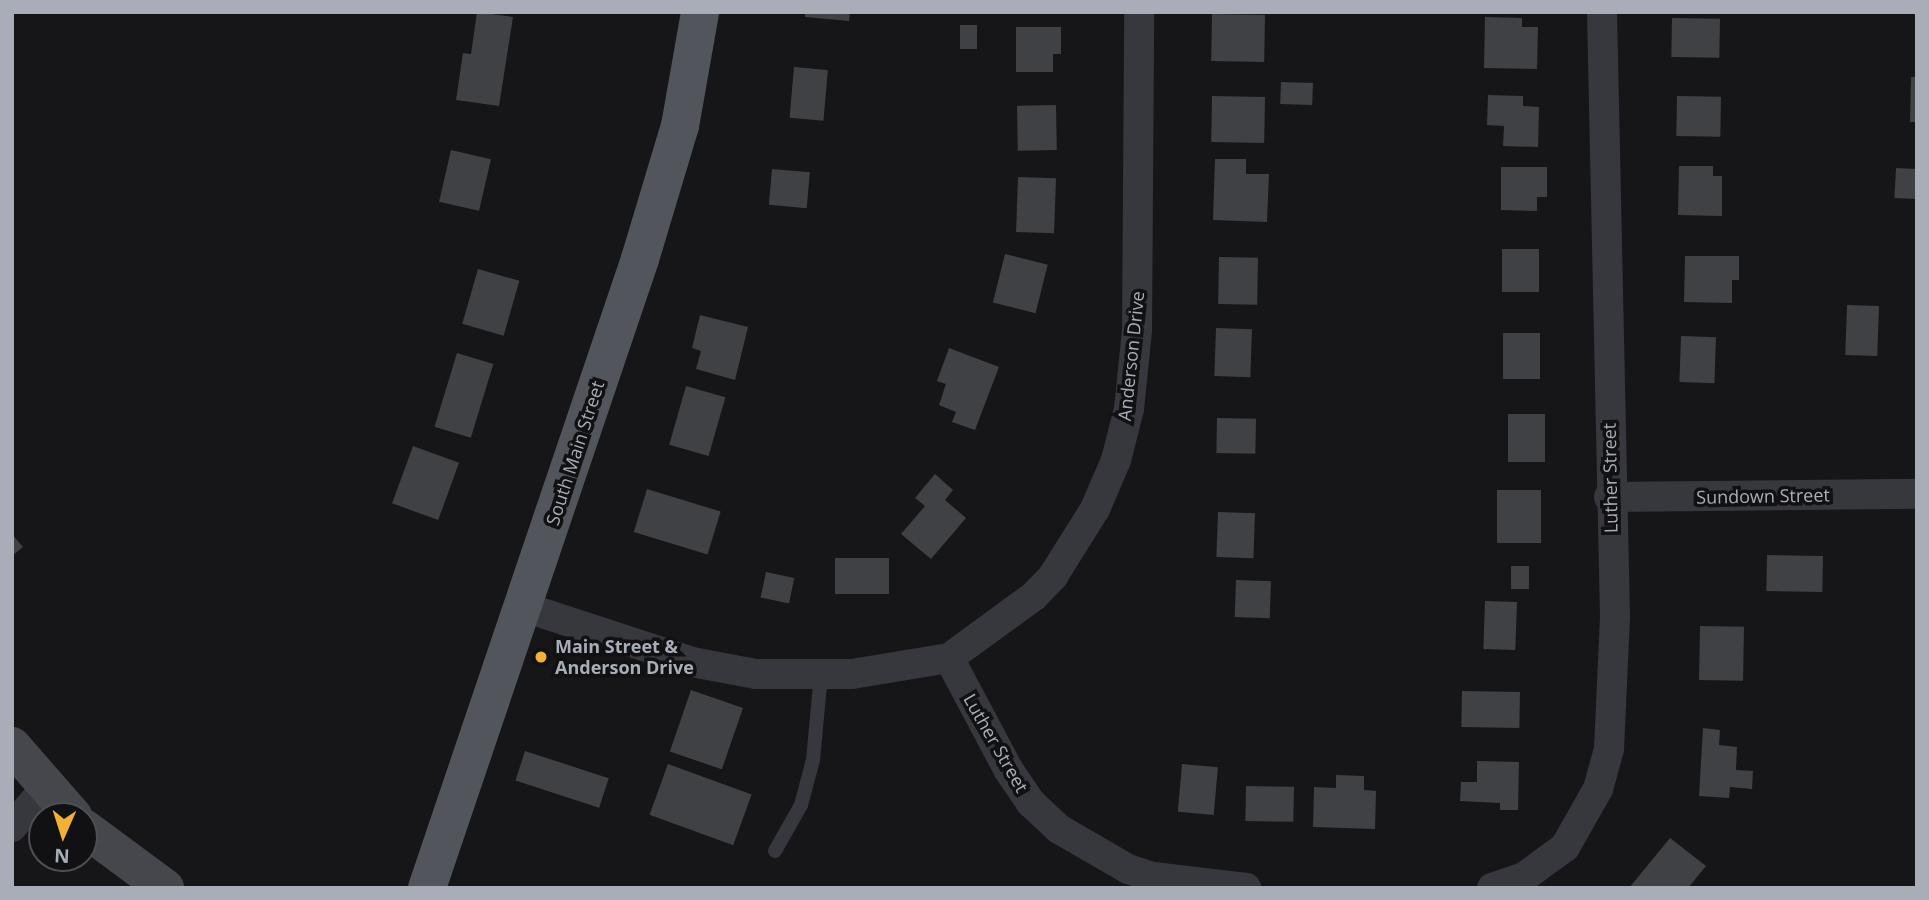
<!DOCTYPE html>
<style>
body{margin:0}
#map{position:relative;width:1929px;height:900px;overflow:hidden;background:#161618;font-family:"Open Sans",sans-serif}
div>[style]{position:absolute}
[style*='--x']{left:calc(var(--x)*1px);top:calc(var(--y)*1px);width:calc(var(--w)*1px);rotate:calc(var(--a)*1deg)}
.building>*{inset:0;background:#404145;transform-origin:0 0}
.lane>*{height:14px;margin:-7px;padding:0 7px;transform-origin:7px;border-radius:7px;background:#37383d}
.street>*{height:30px;margin:-15px;padding:0 15px;transform-origin:15px;border-radius:15px;background:#37383d}
.secondary>*{height:38px;margin:-19px;padding:0 19px;transform-origin:19px;border-radius:19px;background:#45474d}
.primary>*{height:38px;margin:-19px;padding:0 19px;transform-origin:19px;border-radius:19px;background:#53555c}
.dots>*{width:19px;height:19px;translate:-50% -50%;box-sizing:border-box;border:4px solid #111113;border-radius:50%}
span{translate:-50% -50%;white-space:nowrap;text-align:center;line-height:1.15;-webkit-text-stroke:7px #111113;paint-order:stroke}
.street-label{font-size:18px;color:#a8adb8}
.poi-label{font-size:18px;color:#a8adb8;font-weight:700}
.left{translate:0 -50%;text-align:left}
.frame{position:absolute;inset:0;border:14px solid #a8adb8;pointer-events:none}
.north{position:absolute;left:28px;top:802px;width:70px;height:70px;box-sizing:border-box;background:#111113;border:2px solid #4d4f55;border-radius:50%;rotate:183deg;font-size:19px;font-weight:700;line-height:28px;text-align:center;color:#a8adb8}
.north::after{content:'';display:block;margin:auto;width:24px;height:32px;background:#f2b134;clip-path:polygon(50% 0,100% 100%,50% 72%,0 100%)}
</style>
<div id="map">
<div class="building">
<i style="clip-path:polygon(477px 12px,513px 17px,499px 106px,456px 100px,463px 53px,471px 54px)"></i>
<i style="clip-path:polygon(805px 12px,850px 12px,849px 21px,805px 17px)"></i>
<i style="left:1212px;top:14px;width:53px;height:47px;rotate:1deg"></i>
<i style="clip-path:polygon(1485px 17px,1522px 18px,1522px 27px,1538px 27px,1537px 69px,1484px 68px)"></i>
<i style="left:1672px;top:18px;width:48px;height:39px;rotate:1deg"></i>
<i style="left:960px;top:25px;width:17px;height:24px"></i>
<i style="clip-path:polygon(1016px 27px,1061px 27px,1061px 54px,1053px 54px,1053px 72px,1016px 72px)"></i>
<i style="left:794px;top:67px;width:34px;height:51px;rotate:5deg"></i>
<i style="clip-path:polygon(1911px 77px,1917px 77px,1917px 122px,1910px 122px)"></i>
<i style="left:1281px;top:82px;width:32px;height:22px;rotate:2deg"></i>
<i style="clip-path:polygon(1488px 95px,1523px 96px,1523px 106px,1539px 107px,1538px 147px,1503px 146px,1504px 126px,1487px 125px)"></i>
<i style="left:1212px;top:96px;width:53px;height:46px;rotate:1deg"></i>
<i style="left:1677px;top:96px;width:44px;height:40px;rotate:1deg"></i>
<i style="left:1056px;top:105px;width:45px;height:39px;rotate:89deg"></i>
<i style="left:451px;top:150px;width:41px;height:53px;rotate:13deg"></i>
<i style="clip-path:polygon(1215px 159px,1246px 159px,1246px 174px,1269px 174px,1267px 222px,1213px 220px)"></i>
<i style="clip-path:polygon(1679px 166px,1713px 166px,1713px 176px,1722px 176px,1722px 216px,1678px 215px)"></i>
<i style="clip-path:polygon(1501px 167px,1547px 167px,1547px 197px,1537px 197px,1537px 211px,1501px 210px)"></i>
<i style="left:1896px;top:168px;width:21px;height:30px;rotate:3deg"></i>
<i style="left:772px;top:169px;width:38px;height:36px;rotate:5deg"></i>
<i style="left:1018px;top:177px;width:38px;height:55px;rotate:2deg"></i>
<i style="left:1502px;top:249px;width:37px;height:43px"></i>
<i style="left:1005px;top:254px;width:44px;height:50px;rotate:14deg"></i>
<i style="clip-path:polygon(1685px 256px,1739px 256px,1739px 280px,1732px 280px,1732px 303px,1684px 302px)"></i>
<i style="left:1219px;top:257px;width:39px;height:47px;rotate:1deg"></i>
<i style="left:478px;top:269px;width:43px;height:57px;rotate:16deg"></i>
<i style="left:1847px;top:305px;width:32px;height:50px;rotate:2deg"></i>
<i style="clip-path:polygon(700px 315px,748px 327px,735px 380px,696px 369px,701px 351px,692px 348px)"></i>
<i style="left:1216px;top:328px;width:36px;height:48px;rotate:2deg"></i>
<i style="left:1503px;top:333px;width:37px;height:46px"></i>
<i style="left:1681px;top:336px;width:35px;height:46px;rotate:2deg"></i>
<i style="clip-path:polygon(949px 348px,999px 367px,975px 430px,952px 422px,956px 412px,939px 405px,946px 384px,937px 381px)"></i>
<i style="left:457px;top:353px;width:38px;height:77px;rotate:17deg"></i>
<i style="left:686px;top:386px;width:41px;height:61px;rotate:16deg"></i>
<i style="left:1508px;top:414px;width:37px;height:48px"></i>
<i style="left:1217px;top:418px;width:39px;height:35px;rotate:1deg"></i>
<i style="left:413px;top:446px;width:49px;height:61px;rotate:20deg"></i>
<i style="clip-path:polygon(935px 474px,953px 490px,945px 500px,966px 518px,931px 559px,901px 534px,925px 506px,915px 498px)"></i>
<i style="left:647px;top:489px;width:77px;height:45px;rotate:17deg"></i>
<i style="left:1497px;top:490px;width:44px;height:53px"></i>
<i style="left:1218px;top:512px;width:37px;height:45px;rotate:2deg"></i>
<i style="clip-path:polygon(12px 534px,23px 547px,12px 556px)"></i>
<i style="left:1767px;top:555px;width:56px;height:36px;rotate:1deg"></i>
<i style="left:889px;top:558px;width:36px;height:54px;rotate:90deg"></i>
<i style="left:1529px;top:566px;width:23px;height:18px;rotate:90deg"></i>
<i style="left:766px;top:572px;width:29px;height:26px;rotate:12deg"></i>
<i style="left:1236px;top:580px;width:35px;height:37px;rotate:2deg"></i>
<i style="left:1485px;top:601px;width:32px;height:48px;rotate:2deg"></i>
<i style="left:1700px;top:626px;width:44px;height:54px;rotate:1deg"></i>
<i style="left:691px;top:690px;width:55px;height:65px;rotate:19deg"></i>
<i style="left:1462px;top:691px;width:58px;height:36px;rotate:1deg"></i>
<i style="clip-path:polygon(1703px 728px,1720px 730px,1719px 745px,1737px 747px,1736px 770px,1753px 771px,1752px 789px,1730px 787px,1729px 798px,1699px 796px)"></i>
<i style="left:525px;top:751px;width:88px;height:31px;rotate:18deg"></i>
<i style="clip-path:polygon(1477px 761px,1519px 762px,1518px 810px,1500px 810px,1500px 803px,1460px 801px,1461px 782px,1477px 782px)"></i>
<i style="left:668px;top:764px;width:89px;height:54px;rotate:20deg"></i>
<i style="left:1182px;top:764px;width:36px;height:48px;rotate:5deg"></i>
<i style="clip-path:polygon(1336px 775px,1364px 776px,1364px 790px,1376px 791px,1375px 829px,1313px 827px,1314px 787px,1336px 788px)"></i>
<i style="left:1246px;top:786px;width:48px;height:35px;rotate:1deg"></i>
<i style="clip-path:polygon(1670px 838px,1706px 866px,1688px 888px,1629px 888px)"></i>
</div>
<div class="lane">
<i style="--x:775;--y:851;--w:53;--a:-60.5"></i>
<i style="--x:801;--y:805;--w:47;--a:-75.1"></i>
<i style="--x:813;--y:760;--w:86;--a:-84.7"></i>
</div>
<div class="street">
<i style="--x:1609;--y:497;--w:308;--a:-0.6"></i>
<i style="--x:524;--y:607;--w:177;--a:18.1"></i>
<i style="--x:692;--y:662;--w:65;--a:10.6"></i>
<i style="--x:756;--y:674;--w:96;--a:0"></i>
<i style="--x:852;--y:674;--w:98;--a:-9.4"></i>
<i style="--x:949;--y:658;--w:105;--a:-36.1"></i>
<i style="--x:1034;--y:596;--w:28;--a:-46"></i>
<i style="--x:1053;--y:576;--w:79;--a:-57.9"></i>
<i style="--x:1095;--y:509;--w:53;--a:-66.8"></i>
<i style="--x:1116;--y:460;--w:53;--a:-75.7"></i>
<i style="--x:1129;--y:409;--w:79;--a:-84.2"></i>
<i style="--x:1137;--y:330;--w:318;--a:-89.6"></i>
<i style="--x:949;--y:658;--w:126;--a:62"></i>
<i style="--x:1008;--y:769;--w:40;--a:56"></i>
<i style="--x:1030;--y:802;--w:40;--a:43"></i>
<i style="--x:1059;--y:829;--w:80;--a:30.1"></i>
<i style="--x:1128;--y:869;--w:26;--a:18"></i>
<i style="--x:1153;--y:877;--w:94;--a:6.7"></i>
<i style="--x:12;--y:827;--w:54;--a:-49.5"></i>
<i style="--x:1492;--y:888;--w:34;--a:-19"></i>
<i style="--x:1524;--y:877;--w:51;--a:-36.2"></i>
<i style="--x:1565;--y:847;--w:67;--a:-60.4"></i>
<i style="--x:1598;--y:789;--w:41;--a:-74.6"></i>
<i style="--x:1609;--y:749;--w:132;--a:-87.4"></i>
<i style="--x:1615;--y:617;--w:605;--a:-91.23"></i>
</div>
<div class="secondary">
<i style="--x:12;--y:746;--w:93;--a:48.9"></i>
<i style="--x:84;--y:828;--w:101;--a:36.5"></i>
</div>
<div class="primary">
<i style="--x:427;--y:888;--w:664;--a:-71.29"></i>
<i style="--x:640;--y:259;--w:139;--a:-73.3"></i>
<i style="--x:680;--y:126;--w:116;--a:-80"></i>
</div>
<div class="dots">
<i style="left:541px;top:657px;background:#f2b134"></i>
</div>
<div class="street-label">
<span style="left:1131px;top:356px;rotate:-84deg">Anderson Drive</span>
<span style="left:575px;top:453px;rotate:-72deg">South Main Street</span>
<span style="left:1610px;top:478px;rotate:-91deg">Luther Street</span>
<span style="left:1763px;top:496px;rotate:-1deg">Sundown Street</span>
<span style="left:996px;top:743px;rotate:60deg">Luther Street</span>
</div>
<div class="poi-label">
<span class="left" style="left:555px;top:657px">Main Street &amp;<br>Anderson Drive</span>
</div>
<div class="frame"></div>
<div class="north">N</div>
</div>
